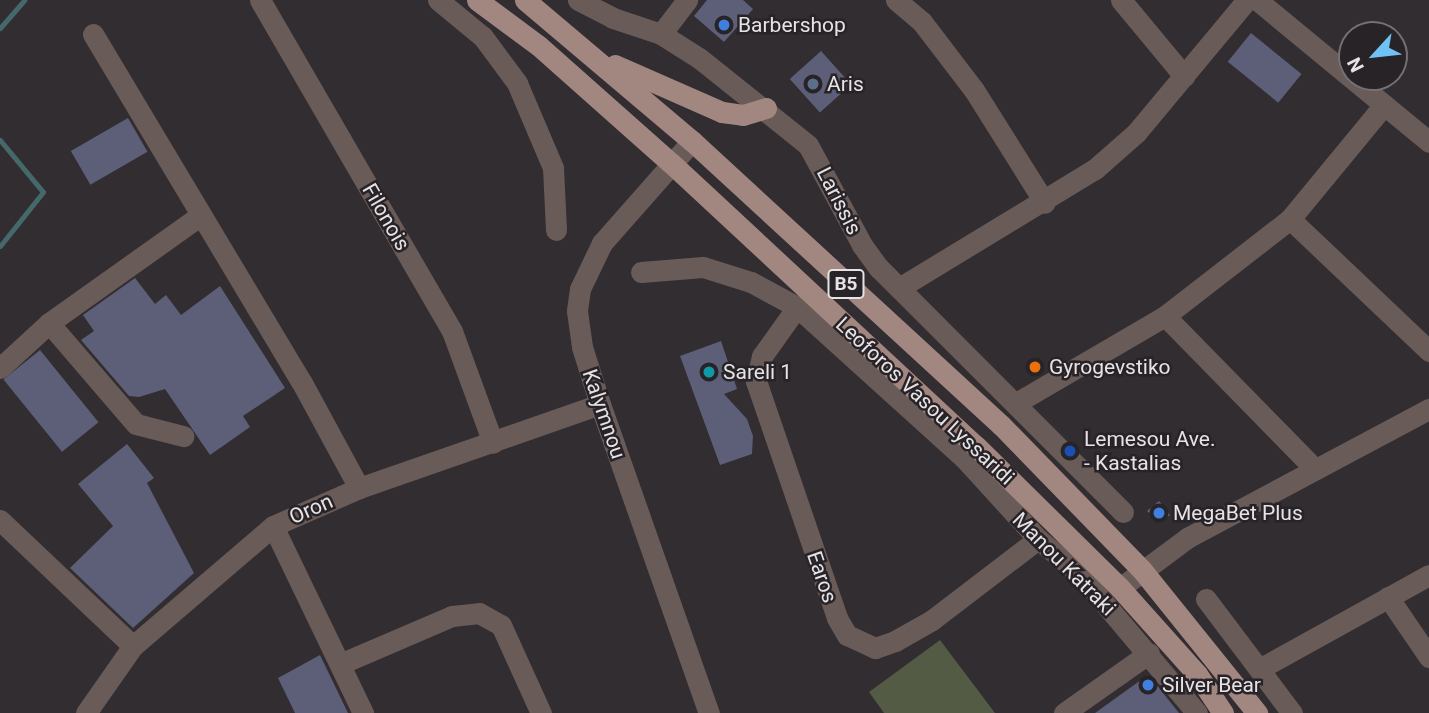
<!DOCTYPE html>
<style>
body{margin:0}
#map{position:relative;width:1429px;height:713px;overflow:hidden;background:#322d31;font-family:Roboto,sans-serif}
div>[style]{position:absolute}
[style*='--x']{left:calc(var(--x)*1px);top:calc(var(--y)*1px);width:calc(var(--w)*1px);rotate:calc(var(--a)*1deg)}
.green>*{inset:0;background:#545b44}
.stream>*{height:5px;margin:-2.5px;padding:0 2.5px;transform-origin:2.5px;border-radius:2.5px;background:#45686a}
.building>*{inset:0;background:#5d5e78;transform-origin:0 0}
.minor>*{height:21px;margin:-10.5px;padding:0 10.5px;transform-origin:10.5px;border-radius:10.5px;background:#695b58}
.major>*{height:21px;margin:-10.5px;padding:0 10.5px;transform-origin:10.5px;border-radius:10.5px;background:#a28680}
.dots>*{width:19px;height:19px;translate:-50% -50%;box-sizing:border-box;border:4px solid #282327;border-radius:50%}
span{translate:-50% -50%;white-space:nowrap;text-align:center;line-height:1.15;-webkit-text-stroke:5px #282327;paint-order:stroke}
.shield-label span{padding:2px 5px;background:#282327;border:2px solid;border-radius:5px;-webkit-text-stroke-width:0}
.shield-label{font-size:19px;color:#e6e3e6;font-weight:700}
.poi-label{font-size:21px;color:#e6e3e6}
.left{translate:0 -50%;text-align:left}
.street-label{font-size:21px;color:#e6e3e6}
.north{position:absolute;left:1338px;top:21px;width:70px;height:70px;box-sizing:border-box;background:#282327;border:2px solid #747073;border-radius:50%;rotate:243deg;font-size:19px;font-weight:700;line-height:28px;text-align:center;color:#e6e3e6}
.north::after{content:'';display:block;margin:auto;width:24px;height:32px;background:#6fc2f4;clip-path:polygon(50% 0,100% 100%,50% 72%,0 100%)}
</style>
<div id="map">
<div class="green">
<i style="clip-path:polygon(940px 640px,995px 713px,884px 713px,869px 692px)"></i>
</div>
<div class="stream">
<i style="--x:0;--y:28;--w:37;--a:-49"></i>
<i style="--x:0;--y:140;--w:67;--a:50.4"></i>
<i style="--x:43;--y:192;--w:69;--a:128.5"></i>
</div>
<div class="building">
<i style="clip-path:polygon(707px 0,743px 0,753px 9px,724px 42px,694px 16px)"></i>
<i style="left:1251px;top:33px;width:65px;height:37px;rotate:39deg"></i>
<i style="left:821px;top:51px;width:45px;height:42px;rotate:48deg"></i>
<i style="left:128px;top:118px;width:39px;height:66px;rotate:60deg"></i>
<i style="clip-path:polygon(135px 278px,155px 304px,166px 295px,181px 315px,220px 286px,285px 388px,243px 416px,250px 427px,210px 455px,165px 389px,139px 397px,129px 396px,81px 340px,94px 331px,83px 315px)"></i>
<i style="clip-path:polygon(721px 341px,737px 389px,724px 394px,747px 419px,753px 436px,752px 454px,720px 465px,680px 356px)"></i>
<i style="left:40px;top:350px;width:93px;height:47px;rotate:51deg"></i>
<i style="clip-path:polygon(127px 444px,154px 478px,147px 483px,194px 573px,133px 628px,70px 568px,113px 526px,78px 484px)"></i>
<i style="clip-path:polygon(1159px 501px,1170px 515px,1161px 522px,1147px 511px)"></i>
<i style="clip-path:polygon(320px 655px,348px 713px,295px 713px,278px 678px)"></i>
<i style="clip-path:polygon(1141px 680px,1155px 683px,1179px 713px,1095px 713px)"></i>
</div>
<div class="minor">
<i style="--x:260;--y:0;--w:383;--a:59.9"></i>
<i style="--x:452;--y:331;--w:119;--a:69.9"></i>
<i style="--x:438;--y:0;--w:58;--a:39.4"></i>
<i style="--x:483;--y:37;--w:57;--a:53.5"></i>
<i style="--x:517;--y:83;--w:92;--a:67"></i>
<i style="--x:553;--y:168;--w:62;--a:87.2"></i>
<i style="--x:578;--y:0;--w:39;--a:27"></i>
<i style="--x:613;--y:18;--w:51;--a:18.4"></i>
<i style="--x:661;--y:34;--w:45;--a:32.3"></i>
<i style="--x:699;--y:58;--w:139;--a:38.6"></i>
<i style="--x:808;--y:145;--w:114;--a:61.6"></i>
<i style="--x:862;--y:245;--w:29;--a:54"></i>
<i style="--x:879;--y:268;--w:345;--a:45"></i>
<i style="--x:896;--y:0;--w:34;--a:40"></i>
<i style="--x:922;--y:22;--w:86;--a:52.6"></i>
<i style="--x:974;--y:90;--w:133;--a:57.9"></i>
<i style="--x:1121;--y:0;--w:99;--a:50.3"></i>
<i style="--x:1257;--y:0;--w:223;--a:39.5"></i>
<i style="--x:93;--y:34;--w:405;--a:59.1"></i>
<i style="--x:301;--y:381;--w:122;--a:61.5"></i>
<i style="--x:661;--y:34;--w:43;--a:-52.6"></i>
<i style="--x:692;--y:141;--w:136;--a:131.4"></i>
<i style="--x:602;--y:243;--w:51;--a:115.6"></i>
<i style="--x:580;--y:289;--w:22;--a:98"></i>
<i style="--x:577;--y:311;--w:36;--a:82"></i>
<i style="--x:582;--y:347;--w:60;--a:72.5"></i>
<i style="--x:600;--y:404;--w:328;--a:70.6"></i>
<i style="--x:1290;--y:219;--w:192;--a:43.5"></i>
<i style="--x:641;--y:272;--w:62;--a:-4.6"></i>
<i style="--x:703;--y:267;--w:50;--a:17.4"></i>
<i style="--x:751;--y:282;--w:52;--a:28.5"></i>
<i style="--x:797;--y:307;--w:225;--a:42.1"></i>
<i style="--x:964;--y:458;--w:110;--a:47.6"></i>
<i style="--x:1038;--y:539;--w:53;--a:39.7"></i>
<i style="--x:1079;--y:573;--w:183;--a:49.9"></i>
<i style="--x:899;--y:288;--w:229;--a:-31.3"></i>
<i style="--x:1095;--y:169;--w:55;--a:-41.3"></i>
<i style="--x:1136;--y:133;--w:173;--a:-50.2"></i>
<i style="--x:797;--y:307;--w:60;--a:125.5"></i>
<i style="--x:762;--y:356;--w:26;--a:103"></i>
<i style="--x:756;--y:381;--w:250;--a:71.1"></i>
<i style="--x:837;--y:618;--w:20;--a:60"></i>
<i style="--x:847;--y:635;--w:31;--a:25"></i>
<i style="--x:875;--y:648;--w:21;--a:-19"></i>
<i style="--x:895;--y:641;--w:43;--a:-29.6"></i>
<i style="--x:932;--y:620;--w:133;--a:-37.4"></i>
<i style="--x:1165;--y:316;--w:213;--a:45.6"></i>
<i style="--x:49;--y:323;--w:133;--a:49.3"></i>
<i style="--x:136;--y:424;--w:49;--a:14.3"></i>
<i style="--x:0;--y:368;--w:67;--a:-42.6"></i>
<i style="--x:49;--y:323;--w:186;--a:-35.4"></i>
<i style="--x:1016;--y:403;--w:173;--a:-30.3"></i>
<i style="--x:1165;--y:316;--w:158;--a:-37.8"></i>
<i style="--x:1290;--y:219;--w:148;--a:-50.5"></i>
<i style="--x:0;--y:520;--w:183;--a:43.5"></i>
<i style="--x:273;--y:526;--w:208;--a:64.3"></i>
<i style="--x:1120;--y:588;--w:84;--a:-36.7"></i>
<i style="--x:1187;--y:538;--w:274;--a:-28.1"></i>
<i style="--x:1388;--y:597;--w:73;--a:55.7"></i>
<i style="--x:1206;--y:599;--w:143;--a:53"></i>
<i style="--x:340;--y:664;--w:122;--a:-23.2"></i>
<i style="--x:452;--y:616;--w:27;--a:-6"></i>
<i style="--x:479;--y:613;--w:25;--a:29"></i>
<i style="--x:501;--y:625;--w:97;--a:65.6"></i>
<i style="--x:1261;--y:668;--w:192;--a:-29"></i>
<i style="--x:86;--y:713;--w:82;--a:-55"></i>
<i style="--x:133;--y:646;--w:184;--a:-40.6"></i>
<i style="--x:273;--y:526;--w:94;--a:-23.8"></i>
<i style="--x:359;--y:488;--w:255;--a:-19.2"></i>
<i style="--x:1064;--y:713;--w:104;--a:-35.2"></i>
</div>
<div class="major">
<i style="--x:477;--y:0;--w:77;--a:36.6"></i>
<i style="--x:539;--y:46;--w:176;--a:41.6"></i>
<i style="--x:671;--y:163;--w:416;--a:42.9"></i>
<i style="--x:976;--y:446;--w:202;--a:44.6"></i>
<i style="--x:1120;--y:588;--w:115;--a:48.2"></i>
<i style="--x:1197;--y:674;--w:47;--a:56.3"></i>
<i style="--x:525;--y:0;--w:219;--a:40.2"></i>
<i style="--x:692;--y:141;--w:420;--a:42.6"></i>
<i style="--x:1001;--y:425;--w:202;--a:45.8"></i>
<i style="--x:1142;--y:570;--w:184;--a:51.2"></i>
<i style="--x:615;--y:65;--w:117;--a:23.7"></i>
<i style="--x:722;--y:112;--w:21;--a:8"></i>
<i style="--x:743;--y:115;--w:24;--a:-17"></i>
</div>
<div class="dots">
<i style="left:724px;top:25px;background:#3f7fe0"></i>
<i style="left:813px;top:84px;background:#5c6f8a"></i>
<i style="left:1035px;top:367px;background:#e8710a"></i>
<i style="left:709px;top:372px;background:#0f9aa8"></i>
<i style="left:1070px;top:451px;background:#1a4fb4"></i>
<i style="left:1159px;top:513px;background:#3f7fe0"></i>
<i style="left:1148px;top:685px;background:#3f7fe0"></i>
</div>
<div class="shield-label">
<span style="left:846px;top:284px">B5</span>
</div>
<div class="poi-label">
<span class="left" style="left:738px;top:25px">Barbershop</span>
<span class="left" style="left:827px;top:84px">Aris</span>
<span class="left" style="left:1049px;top:367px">Gyrogevstiko</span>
<span class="left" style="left:723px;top:372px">Sareli 1</span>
<span class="left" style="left:1084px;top:451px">Lemesou Ave.<br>- Kastalias</span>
<span class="left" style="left:1173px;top:513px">MegaBet Plus</span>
<span class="left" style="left:1162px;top:685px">Silver Bear</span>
</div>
<div class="street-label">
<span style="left:839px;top:201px;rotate:63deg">Larissis</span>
<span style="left:386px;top:217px;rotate:60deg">Filonois</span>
<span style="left:925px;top:401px;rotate:43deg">Leoforos Vasou Lyssaridi</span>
<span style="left:604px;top:414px;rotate:71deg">Kalymnou</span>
<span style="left:311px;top:509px;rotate:-24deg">Oron</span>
<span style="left:1064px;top:564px;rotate:45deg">Manou Katraki</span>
<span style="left:822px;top:577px;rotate:71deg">Earos</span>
</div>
<div class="north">N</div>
</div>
